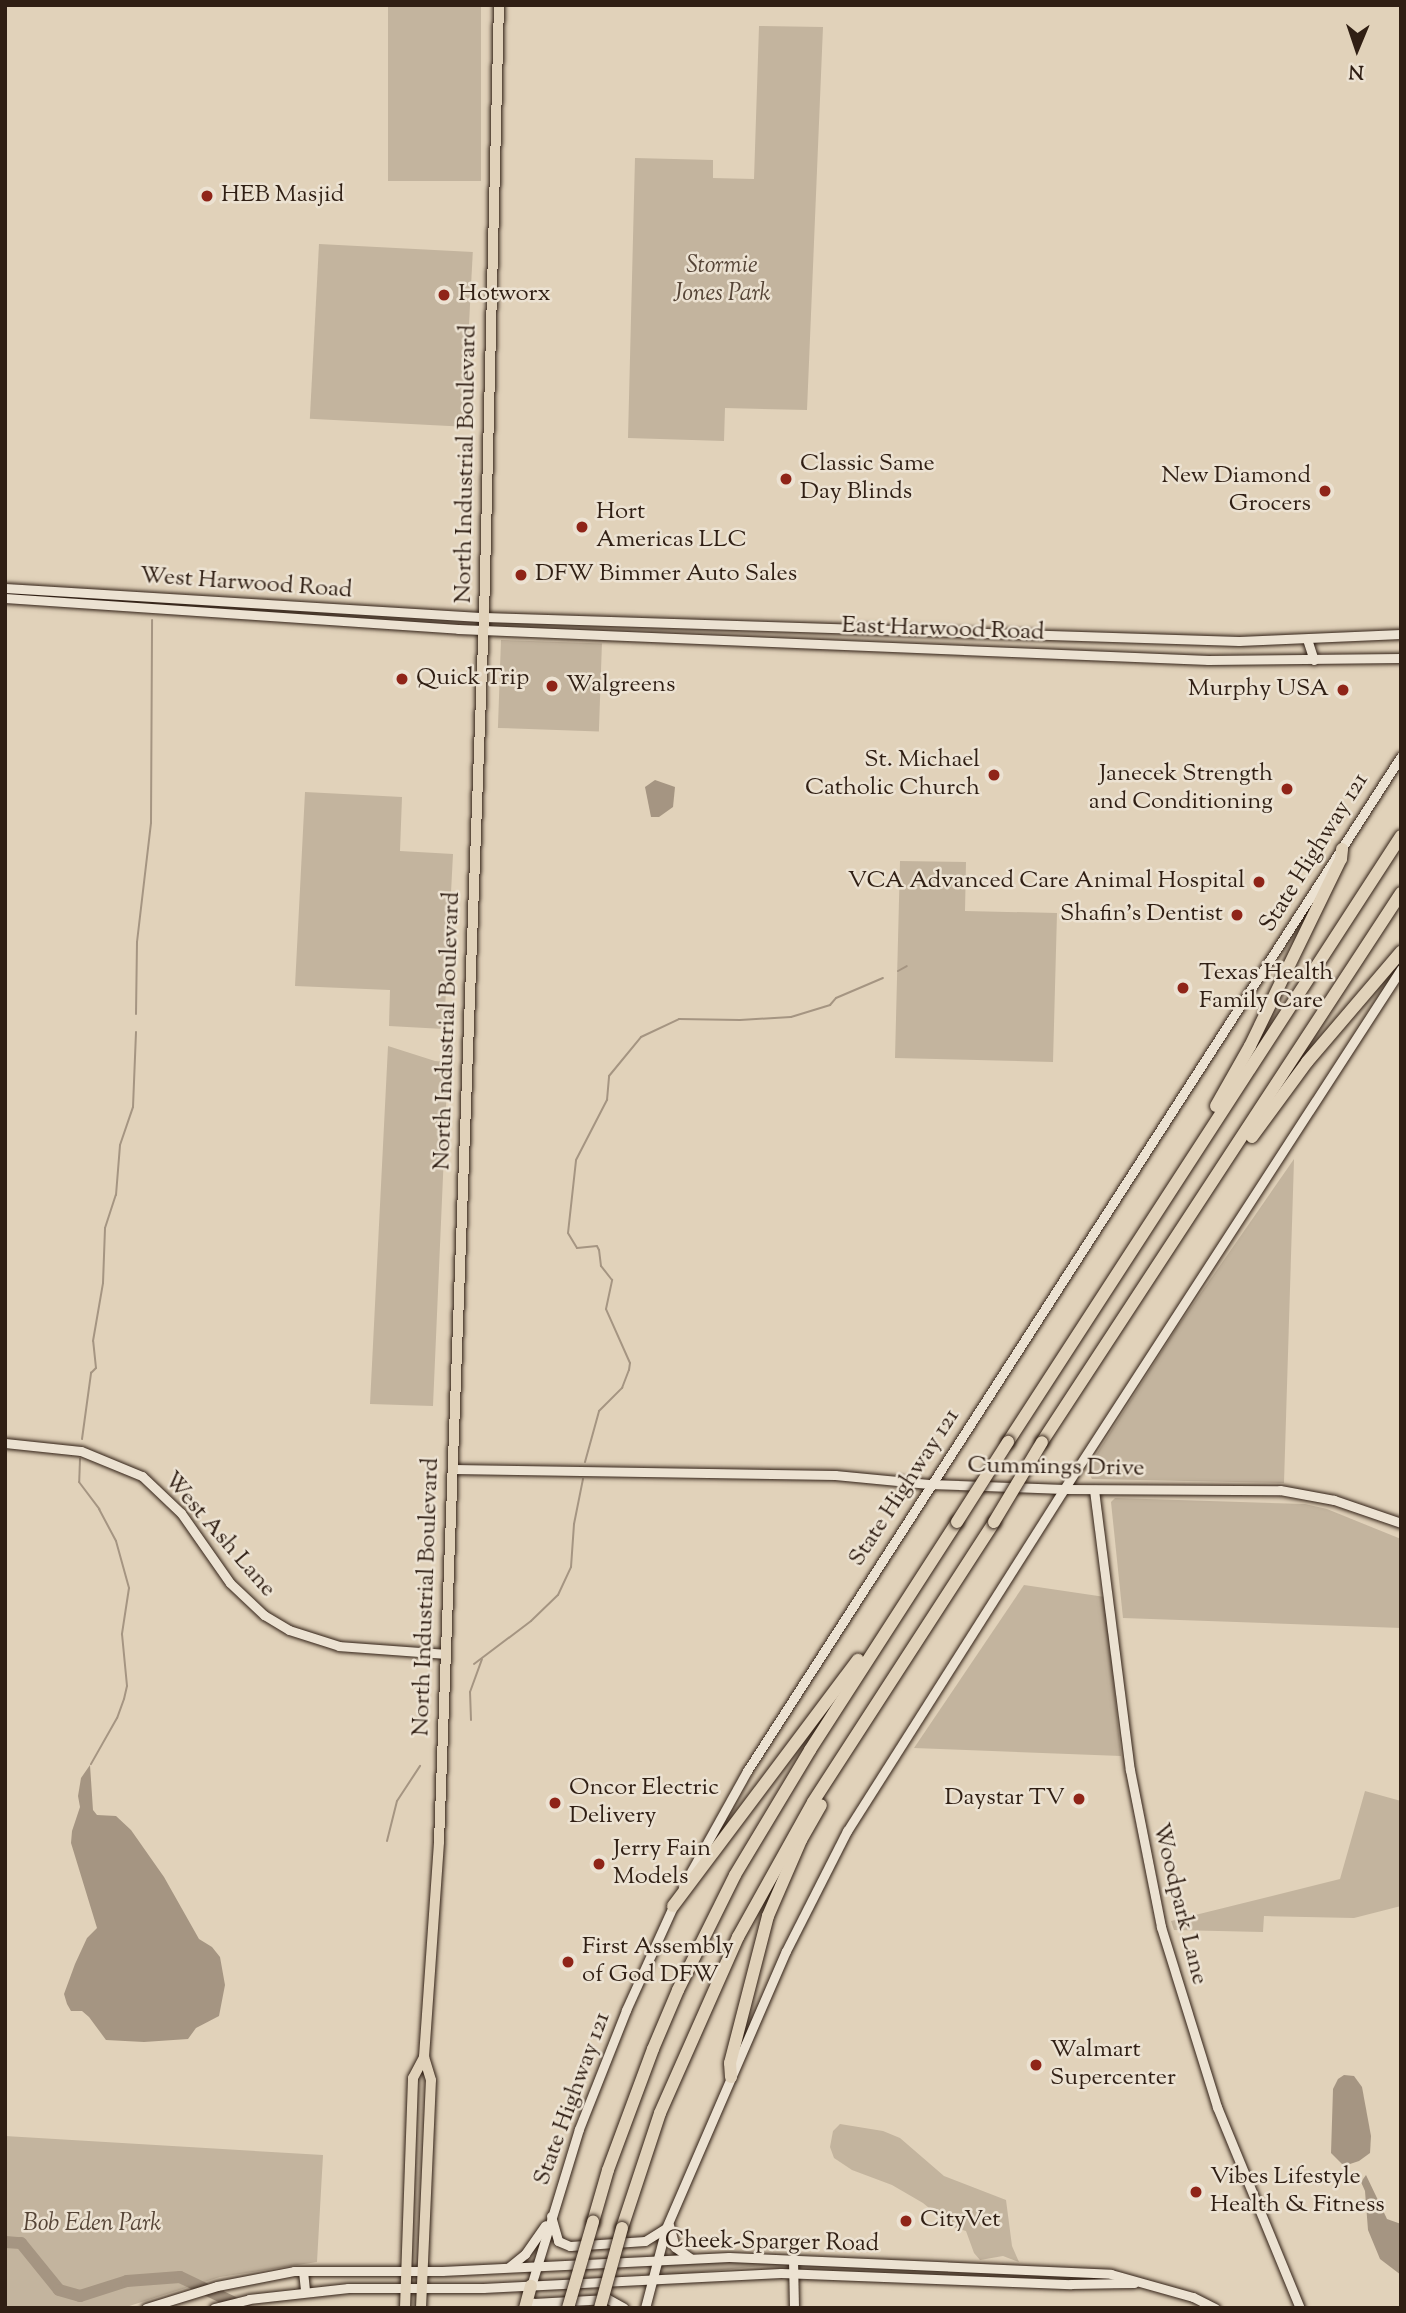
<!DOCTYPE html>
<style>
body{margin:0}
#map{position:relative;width:1406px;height:2313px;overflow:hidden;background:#e1d2ba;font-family:"Sorts Mill Goudy",serif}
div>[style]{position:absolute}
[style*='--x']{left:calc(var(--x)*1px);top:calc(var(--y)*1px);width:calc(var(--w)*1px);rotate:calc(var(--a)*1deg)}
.green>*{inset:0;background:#c3b49e;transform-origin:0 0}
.water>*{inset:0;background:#a59582}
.stream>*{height:2px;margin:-1px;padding:0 1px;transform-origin:1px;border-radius:1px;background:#a59582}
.river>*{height:12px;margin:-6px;padding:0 6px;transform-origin:6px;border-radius:6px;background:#a59582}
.roads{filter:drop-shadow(0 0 2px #301f14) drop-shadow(0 0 2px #301f14)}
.secondary>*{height:9px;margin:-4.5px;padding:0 4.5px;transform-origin:4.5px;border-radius:4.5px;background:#ece2d2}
.primary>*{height:10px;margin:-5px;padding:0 5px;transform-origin:5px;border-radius:5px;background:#e1d2ba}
.highway>*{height:12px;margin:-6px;padding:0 6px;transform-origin:6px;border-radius:6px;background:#e1d2ba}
.bridges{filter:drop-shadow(0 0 2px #301f14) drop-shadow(0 0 2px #301f14)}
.highway-bridge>*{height:12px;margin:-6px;padding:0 6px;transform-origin:6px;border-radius:6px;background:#e1d2ba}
.dots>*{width:19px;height:19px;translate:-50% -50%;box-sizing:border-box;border:4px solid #ece2d2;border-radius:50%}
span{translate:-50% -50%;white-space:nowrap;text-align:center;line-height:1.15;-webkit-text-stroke:5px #ece2d2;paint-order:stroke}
.poi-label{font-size:24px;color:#301f14}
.left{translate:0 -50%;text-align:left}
.right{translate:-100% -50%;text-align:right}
.park-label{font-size:24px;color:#554436;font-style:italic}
.street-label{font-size:24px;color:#301f14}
.frame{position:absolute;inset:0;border:7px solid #301f14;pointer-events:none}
.north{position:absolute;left:1322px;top:14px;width:70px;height:70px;-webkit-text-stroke:5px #ece2d2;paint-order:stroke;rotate:182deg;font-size:19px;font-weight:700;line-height:28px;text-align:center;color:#301f14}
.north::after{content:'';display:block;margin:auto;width:24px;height:32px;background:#301f14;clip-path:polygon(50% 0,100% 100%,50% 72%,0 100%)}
</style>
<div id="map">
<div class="green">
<i style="left:388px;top:5px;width:93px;height:176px"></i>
<i style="clip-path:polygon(759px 26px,823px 27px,807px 410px,725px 408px,724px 441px,628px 438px,635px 158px,713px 160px,713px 178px,754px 179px)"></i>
<i style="left:319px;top:244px;width:154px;height:175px;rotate:3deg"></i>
<i style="left:501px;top:640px;width:101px;height:88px;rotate:2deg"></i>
<i style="clip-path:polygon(305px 792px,402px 797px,400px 851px,453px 854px,444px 1029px,389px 1026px,390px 990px,295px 986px)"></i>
<i style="clip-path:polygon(900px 861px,966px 862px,965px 911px,1057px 913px,1053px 1062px,895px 1058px)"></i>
<i style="clip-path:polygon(388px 1046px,435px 1061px,448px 1062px,433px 1406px,370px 1404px)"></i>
<i style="clip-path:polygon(1294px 1159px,1284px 1483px,1092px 1479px,1087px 1469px,1178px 1326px)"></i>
<i style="clip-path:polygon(1115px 1498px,1305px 1504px,1327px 1509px,1401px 1539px,1401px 1628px,1123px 1618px,1111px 1502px)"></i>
<i style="clip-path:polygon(1024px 1585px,1105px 1597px,1121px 1756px,914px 1748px)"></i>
<i style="clip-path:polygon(1365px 1791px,1401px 1801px,1401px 1906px,1354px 1918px,1264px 1916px,1263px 1932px,1174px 1930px,1171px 1921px,1340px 1879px)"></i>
<i style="clip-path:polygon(840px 2124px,883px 2131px,900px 2138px,944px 2176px,1006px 2200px,1012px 2246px,1019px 2262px,1003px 2256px,980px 2260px,974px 2253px,966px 2231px,952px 2227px,923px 2203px,892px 2185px,852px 2170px,834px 2158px,830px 2147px,833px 2131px)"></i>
<i style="clip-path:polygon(5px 2136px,323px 2155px,317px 2262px,220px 2277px,123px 2308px,5px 2308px)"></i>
<i style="clip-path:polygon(740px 2261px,781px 2264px,681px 2274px,663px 2275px,659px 2269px,665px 2264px)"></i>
</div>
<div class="water">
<i style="clip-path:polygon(655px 780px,675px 787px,673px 807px,659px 817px,651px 817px,645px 787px)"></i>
<i style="clip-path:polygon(90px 1765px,93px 1810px,97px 1815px,116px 1816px,131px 1830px,164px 1877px,199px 1939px,212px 1947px,220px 1957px,225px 1985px,219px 2016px,196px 2028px,188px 2039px,144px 2042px,106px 2040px,89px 2017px,82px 2011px,71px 2011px,67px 2004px,64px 1994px,75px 1964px,87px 1938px,97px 1928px,71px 1843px,72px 1831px,80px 1807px,78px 1796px,81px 1778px)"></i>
<i style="clip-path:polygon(1344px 2075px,1354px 2076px,1362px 2087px,1371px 2136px,1370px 2153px,1359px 2161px,1344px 2166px,1331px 2153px,1333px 2089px,1338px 2079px)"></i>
<i style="clip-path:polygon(1366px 2175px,1387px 2219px,1401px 2224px,1401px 2275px,1380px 2259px,1368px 2230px,1365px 2191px,1361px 2182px)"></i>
</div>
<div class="stream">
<i style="--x:898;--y:971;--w:10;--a:-29"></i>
<i style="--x:136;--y:1014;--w:72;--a:-89.2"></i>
<i style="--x:137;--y:942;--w:120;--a:-83.3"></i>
<i style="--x:151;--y:823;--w:203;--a:-89.7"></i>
<i style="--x:82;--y:1439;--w:67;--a:-82.2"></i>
<i style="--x:91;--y:1373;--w:7;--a:-45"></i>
<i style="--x:96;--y:1368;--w:27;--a:-96"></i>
<i style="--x:93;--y:1341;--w:59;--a:-80.2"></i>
<i style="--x:103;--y:1283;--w:55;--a:-87.9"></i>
<i style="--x:105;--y:1228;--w:35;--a:-72"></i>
<i style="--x:116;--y:1195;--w:50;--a:-85.4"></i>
<i style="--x:120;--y:1145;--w:40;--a:-71.1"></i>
<i style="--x:133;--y:1107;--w:75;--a:-87.7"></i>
<i style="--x:80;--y:1459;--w:23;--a:92"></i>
<i style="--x:79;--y:1482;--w:34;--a:53"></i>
<i style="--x:99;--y:1509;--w:36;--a:62"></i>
<i style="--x:116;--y:1541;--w:49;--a:74.5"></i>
<i style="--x:129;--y:1588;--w:47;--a:98.7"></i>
<i style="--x:122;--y:1634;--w:52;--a:84.5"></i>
<i style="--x:127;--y:1686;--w:13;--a:103"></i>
<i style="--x:124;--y:1699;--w:20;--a:110"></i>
<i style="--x:117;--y:1718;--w:53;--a:119.5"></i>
<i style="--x:585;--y:1462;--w:53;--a:-74.6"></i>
<i style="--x:599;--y:1411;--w:33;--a:-45"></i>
<i style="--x:622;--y:1388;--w:19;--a:-69"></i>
<i style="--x:629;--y:1370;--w:7;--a:-82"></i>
<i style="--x:630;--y:1363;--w:59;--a:-114"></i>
<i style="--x:606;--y:1309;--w:30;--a:-78"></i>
<i style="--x:612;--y:1280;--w:18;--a:-128"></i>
<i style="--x:601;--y:1266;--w:16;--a:-97"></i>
<i style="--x:599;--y:1250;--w:4;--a:-117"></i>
<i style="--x:597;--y:1246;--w:20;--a:174"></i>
<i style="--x:577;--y:1248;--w:17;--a:-121"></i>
<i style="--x:568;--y:1233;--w:73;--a:-83.7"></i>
<i style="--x:576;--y:1160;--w:68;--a:-62.7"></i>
<i style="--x:607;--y:1100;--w:24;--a:-85"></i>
<i style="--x:609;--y:1076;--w:50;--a:-50.6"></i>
<i style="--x:641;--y:1037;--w:42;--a:-25.3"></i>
<i style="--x:679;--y:1019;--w:61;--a:0.9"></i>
<i style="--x:740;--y:1020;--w:51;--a:-3.4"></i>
<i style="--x:791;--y:1017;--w:41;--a:-17.1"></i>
<i style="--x:830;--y:1005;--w:9;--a:-49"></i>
<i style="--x:836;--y:998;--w:51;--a:-23.1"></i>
<i style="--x:474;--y:1664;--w:71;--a:-37"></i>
<i style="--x:531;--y:1621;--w:37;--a:-44"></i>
<i style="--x:558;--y:1595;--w:31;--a:-65"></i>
<i style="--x:571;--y:1567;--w:43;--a:-86"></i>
<i style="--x:574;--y:1524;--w:46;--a:-78.7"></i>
<i style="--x:471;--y:1720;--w:28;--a:-92"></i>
<i style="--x:470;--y:1692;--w:35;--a:-70"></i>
<i style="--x:387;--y:1841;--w:41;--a:-76"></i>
<i style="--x:397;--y:1801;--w:42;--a:-56.7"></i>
</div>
<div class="river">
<i style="--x:5;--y:2242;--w:16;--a:4"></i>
<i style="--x:21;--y:2243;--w:60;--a:51"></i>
<i style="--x:59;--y:2290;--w:22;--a:16"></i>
<i style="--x:80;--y:2296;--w:49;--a:-17.7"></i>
<i style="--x:127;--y:2281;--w:53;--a:-4.3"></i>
<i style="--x:180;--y:2277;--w:72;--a:25.5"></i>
</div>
<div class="roads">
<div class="secondary">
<i style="--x:5;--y:588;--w:480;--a:3.5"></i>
<i style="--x:484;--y:617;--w:755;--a:1.82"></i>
<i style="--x:1239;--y:641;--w:162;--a:-2.5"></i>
<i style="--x:5;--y:598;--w:454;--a:3.9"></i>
<i style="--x:458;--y:629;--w:751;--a:2.37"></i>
<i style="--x:1208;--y:660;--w:193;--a:-0.6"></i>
<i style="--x:1307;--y:639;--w:22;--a:72"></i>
<i style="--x:5;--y:1443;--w:76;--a:6"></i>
<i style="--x:81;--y:1451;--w:66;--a:22.3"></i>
<i style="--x:142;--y:1476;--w:54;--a:43.5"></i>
<i style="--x:181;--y:1513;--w:85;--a:55"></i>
<i style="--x:230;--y:1583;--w:47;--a:43.3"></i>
<i style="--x:264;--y:1615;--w:29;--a:31"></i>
<i style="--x:289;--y:1630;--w:52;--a:17.7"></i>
<i style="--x:339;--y:1646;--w:107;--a:4.3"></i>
<i style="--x:453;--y:1469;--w:382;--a:0.9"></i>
<i style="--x:835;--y:1475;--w:94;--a:5.5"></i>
<i style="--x:929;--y:1484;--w:135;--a:2.1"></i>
<i style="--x:1064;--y:1489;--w:216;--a:0.3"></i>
<i style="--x:1280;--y:1490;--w:55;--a:10.5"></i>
<i style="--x:1334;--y:1500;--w:71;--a:18.9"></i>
<i style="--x:1094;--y:1490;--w:282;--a:82.7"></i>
<i style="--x:1130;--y:1770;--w:160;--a:78.8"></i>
<i style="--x:1161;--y:1927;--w:189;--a:72.7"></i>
<i style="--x:1217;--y:2107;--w:217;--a:67.6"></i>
<i style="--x:683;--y:1886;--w:132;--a:-60.9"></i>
<i style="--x:747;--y:1771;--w:1207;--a:-57.2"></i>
<i style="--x:551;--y:2216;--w:26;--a:74"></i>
<i style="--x:558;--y:2241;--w:13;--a:23"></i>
<i style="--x:570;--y:2246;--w:75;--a:-3.8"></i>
<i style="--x:645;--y:2241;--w:25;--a:-32"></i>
<i style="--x:669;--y:2225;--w:23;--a:75"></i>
<i style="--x:675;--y:2247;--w:19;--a:36"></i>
<i style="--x:793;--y:2259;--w:49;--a:88.8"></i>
<i style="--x:509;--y:2267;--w:21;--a:-39"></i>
<i style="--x:525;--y:2254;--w:35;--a:-55"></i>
<i style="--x:303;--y:2271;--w:20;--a:84"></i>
<i style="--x:531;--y:2286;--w:164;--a:-73"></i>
<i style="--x:579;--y:2129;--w:128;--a:-68.4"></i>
<i style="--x:626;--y:2010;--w:119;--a:-65.6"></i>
<i style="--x:146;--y:2308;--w:74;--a:-17.2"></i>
<i style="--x:217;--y:2286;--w:78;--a:-11"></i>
<i style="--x:294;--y:2271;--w:148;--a:0"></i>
<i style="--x:442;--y:2271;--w:287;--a:-2.8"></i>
<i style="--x:729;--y:2257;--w:382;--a:2.5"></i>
<i style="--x:1111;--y:2274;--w:85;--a:15.7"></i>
<i style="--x:1193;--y:2297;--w:25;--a:27"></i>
<i style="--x:214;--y:2308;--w:36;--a:-14"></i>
<i style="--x:249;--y:2299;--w:100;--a:-6.3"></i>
<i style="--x:348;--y:2288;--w:135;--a:0"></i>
<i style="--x:483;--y:2288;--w:298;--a:-2.9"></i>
<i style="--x:781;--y:2273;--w:290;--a:2.2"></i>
<i style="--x:1071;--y:2284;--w:63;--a:-0.9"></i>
<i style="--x:526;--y:2308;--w:9;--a:-36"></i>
<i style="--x:533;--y:2303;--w:75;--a:-3.1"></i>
<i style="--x:608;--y:2299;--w:18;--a:29"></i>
<i style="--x:645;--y:2308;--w:83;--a:-75.3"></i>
<i style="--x:666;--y:2228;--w:302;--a:-66.6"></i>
<i style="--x:786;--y:1951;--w:135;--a:-63.1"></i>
<i style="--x:847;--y:1831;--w:405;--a:-57.6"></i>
<i style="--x:1064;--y:1489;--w:620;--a:-57.05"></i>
</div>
<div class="primary">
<i style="--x:405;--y:2308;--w:230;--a:-88"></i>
<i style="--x:413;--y:2078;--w:24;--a:-62"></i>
<i style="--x:424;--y:2057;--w:216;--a:-86"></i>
<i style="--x:439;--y:1842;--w:1226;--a:-87.9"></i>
<i style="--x:484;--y:617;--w:612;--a:-88.6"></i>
<i style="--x:421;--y:2308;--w:228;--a:-87.5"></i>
<i style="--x:431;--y:2080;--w:24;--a:-107"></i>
</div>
<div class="highway">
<i style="--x:1216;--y:1106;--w:69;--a:-60.5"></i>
<i style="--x:1250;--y:1046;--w:208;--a:-64.1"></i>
<i style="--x:1341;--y:859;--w:10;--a:-84"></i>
<i style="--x:1252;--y:1137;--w:93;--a:-53.7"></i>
<i style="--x:1307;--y:1062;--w:145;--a:-49.5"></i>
<i style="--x:1008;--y:1442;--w:722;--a:-57.04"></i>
<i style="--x:1042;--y:1442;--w:656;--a:-56.82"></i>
<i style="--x:673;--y:1906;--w:308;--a:-53.1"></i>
<i style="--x:731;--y:2077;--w:14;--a:-94"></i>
<i style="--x:730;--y:2063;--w:152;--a:-75.5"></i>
<i style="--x:768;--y:1916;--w:83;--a:-66.5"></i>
<i style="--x:801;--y:1840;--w:40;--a:-60.3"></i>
<i style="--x:593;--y:2222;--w:54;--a:-73.9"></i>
<i style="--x:608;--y:2170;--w:129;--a:-69.6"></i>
<i style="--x:653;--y:2049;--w:64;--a:-67"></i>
<i style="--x:678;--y:1990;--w:128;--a:-63.6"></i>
<i style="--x:735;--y:1875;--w:146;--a:-59"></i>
<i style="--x:810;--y:1750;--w:271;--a:-57.2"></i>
<i style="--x:622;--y:2228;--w:121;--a:-71.7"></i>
<i style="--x:660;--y:2113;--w:193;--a:-66.1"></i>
<i style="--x:738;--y:1937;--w:154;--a:-60.9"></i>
<i style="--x:813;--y:1802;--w:333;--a:-57.1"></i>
<i style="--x:525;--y:2308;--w:23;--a:-75"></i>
</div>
</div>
<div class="bridges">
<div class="highway-bridge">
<i style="--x:957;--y:1522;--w:95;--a:-57.5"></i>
<i style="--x:994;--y:1522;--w:93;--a:-59"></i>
<i style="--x:568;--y:2308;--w:90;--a:-73.8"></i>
<i style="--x:600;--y:2308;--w:83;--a:-74.6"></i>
</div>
</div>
<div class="dots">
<i style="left:207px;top:196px;background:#8f2418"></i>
<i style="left:444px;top:295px;background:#8f2418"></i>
<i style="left:786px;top:479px;background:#8f2418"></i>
<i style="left:1325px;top:491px;background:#8f2418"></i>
<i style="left:582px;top:527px;background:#8f2418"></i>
<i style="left:521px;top:575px;background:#8f2418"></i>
<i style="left:402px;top:679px;background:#8f2418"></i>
<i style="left:552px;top:686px;background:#8f2418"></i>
<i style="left:1343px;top:690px;background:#8f2418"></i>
<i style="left:994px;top:775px;background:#8f2418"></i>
<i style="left:1287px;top:789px;background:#8f2418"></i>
<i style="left:1259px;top:882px;background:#8f2418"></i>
<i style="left:1237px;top:915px;background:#8f2418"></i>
<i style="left:1183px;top:988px;background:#8f2418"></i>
<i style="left:1079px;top:1799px;background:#8f2418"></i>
<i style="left:555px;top:1803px;background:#8f2418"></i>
<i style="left:599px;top:1864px;background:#8f2418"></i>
<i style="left:568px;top:1962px;background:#8f2418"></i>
<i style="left:1036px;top:2065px;background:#8f2418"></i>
<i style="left:1196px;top:2192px;background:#8f2418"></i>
<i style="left:906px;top:2221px;background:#8f2418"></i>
</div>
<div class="poi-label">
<span class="left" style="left:221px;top:196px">HEB Masjid</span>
<span class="left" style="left:458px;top:295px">Hotworx</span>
<span class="left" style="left:800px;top:479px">Classic Same<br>Day Blinds</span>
<span class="right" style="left:1311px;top:491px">New Diamond<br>Grocers</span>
<span class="left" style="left:596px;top:527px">Hort<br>Americas LLC</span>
<span class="left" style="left:535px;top:575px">DFW Bimmer Auto Sales</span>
<span class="left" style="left:416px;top:679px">Quick Trip</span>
<span class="left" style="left:566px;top:686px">Walgreens</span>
<span class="right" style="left:1329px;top:690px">Murphy USA</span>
<span class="right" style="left:980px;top:775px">St. Michael<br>Catholic Church</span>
<span class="right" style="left:1273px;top:789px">Janecek Strength<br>and Conditioning</span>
<span class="right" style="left:1245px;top:882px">VCA Advanced Care Animal Hospital</span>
<span class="right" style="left:1223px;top:915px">Shafin's Dentist</span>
<span class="left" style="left:1199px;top:988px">Texas Health<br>Family Care</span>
<span class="left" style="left:569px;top:1803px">Oncor Electric<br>Delivery</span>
<span class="right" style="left:1065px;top:1799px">Daystar TV</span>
<span class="left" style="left:613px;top:1864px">Jerry Fain<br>Models</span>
<span class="left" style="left:582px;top:1962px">First Assembly<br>of God DFW</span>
<span class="left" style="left:1050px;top:2065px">Walmart<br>Supercenter</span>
<span class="left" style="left:1210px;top:2192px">Vibes Lifestyle<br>Health &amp; Fitness</span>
<span class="left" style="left:920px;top:2221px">CityVet</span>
</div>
<div class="park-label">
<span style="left:722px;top:281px">Stormie<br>Jones Park</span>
<span style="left:92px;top:2225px">Bob Eden Park</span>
</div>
<div class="street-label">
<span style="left:467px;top:464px;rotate:-89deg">North Industrial Boulevard</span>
<span style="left:246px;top:584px;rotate:4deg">West Harwood Road</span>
<span style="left:943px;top:630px;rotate:2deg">East Harwood Road</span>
<span style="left:1315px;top:853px;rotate:-58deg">State Highway 121</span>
<span style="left:448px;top:1031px;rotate:-88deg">North Industrial Boulevard</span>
<span style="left:1056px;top:1468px;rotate:1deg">Cummings Drive</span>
<span style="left:905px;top:1488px;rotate:-57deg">State Highway 121</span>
<span style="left:219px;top:1535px;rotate:49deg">West Ash Lane</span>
<span style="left:427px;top:1597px;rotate:-88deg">North Industrial Boulevard</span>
<span style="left:1179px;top:1904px;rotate:76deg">Woodpark Lane</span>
<span style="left:573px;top:2099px;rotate:-70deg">State Highway 121</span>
<span style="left:772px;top:2243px;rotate:1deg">Cheek-Sparger Road</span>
</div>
<div class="frame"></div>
<div class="north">N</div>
</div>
